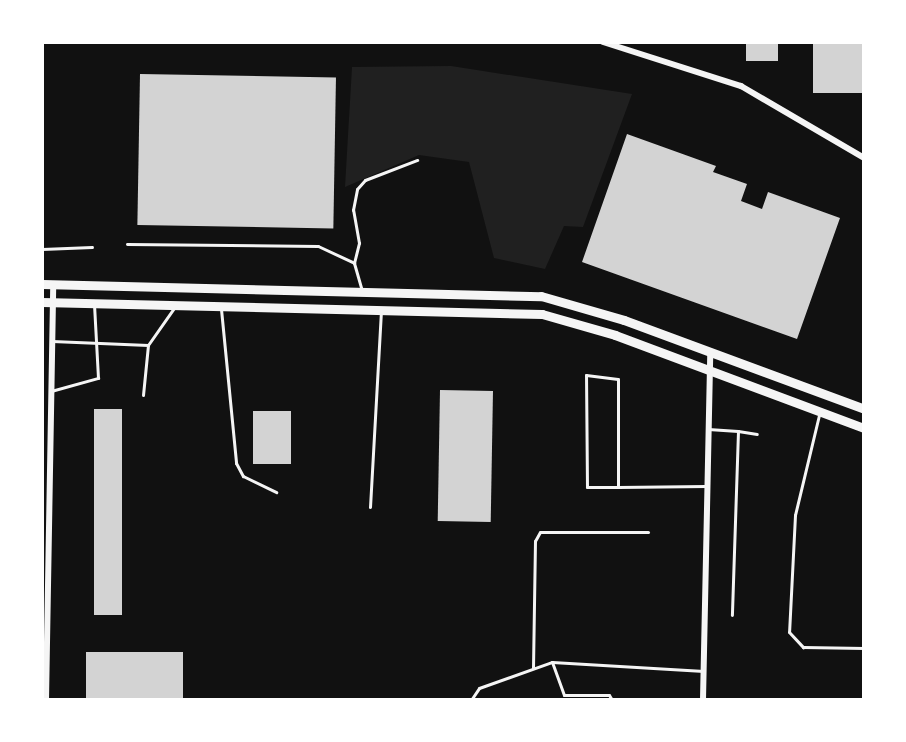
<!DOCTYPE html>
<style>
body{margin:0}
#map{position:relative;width:906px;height:742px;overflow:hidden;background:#111;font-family:"Space Grotesk",sans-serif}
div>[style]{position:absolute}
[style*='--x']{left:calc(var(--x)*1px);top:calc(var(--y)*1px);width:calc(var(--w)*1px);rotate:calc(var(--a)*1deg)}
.green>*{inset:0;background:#202020}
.building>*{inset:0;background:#d3d3d3;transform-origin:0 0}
.service>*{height:3px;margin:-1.5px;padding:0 1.5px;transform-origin:1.5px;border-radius:1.5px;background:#f5f5f5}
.minor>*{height:6px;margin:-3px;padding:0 3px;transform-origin:3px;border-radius:3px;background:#f5f5f5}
.primary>*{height:9px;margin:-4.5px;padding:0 4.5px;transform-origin:4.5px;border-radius:4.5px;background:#f5f5f5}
span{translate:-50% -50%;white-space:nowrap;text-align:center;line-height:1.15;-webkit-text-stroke:7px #fff;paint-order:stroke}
.frame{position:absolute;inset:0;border:44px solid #fff;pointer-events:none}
</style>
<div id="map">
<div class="green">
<i style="clip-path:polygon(451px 66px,632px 94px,583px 227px,564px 226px,545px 269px,494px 258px,469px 162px,419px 155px,345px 187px,352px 67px)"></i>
</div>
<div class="building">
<i style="left:746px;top:42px;width:32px;height:19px"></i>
<i style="left:813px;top:42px;width:51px;height:51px"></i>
<i style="left:140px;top:74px;width:196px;height:151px;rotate:1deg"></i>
<i style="clip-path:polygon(627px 134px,716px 166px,713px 172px,747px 184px,741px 201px,762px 209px,768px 192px,840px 218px,797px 339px,582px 262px)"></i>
<i style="left:440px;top:390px;width:53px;height:131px;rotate:1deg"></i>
<i style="left:94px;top:409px;width:28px;height:206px"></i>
<i style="left:253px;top:411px;width:38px;height:53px"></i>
<i style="left:86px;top:652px;width:97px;height:48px"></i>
</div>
<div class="service">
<i style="--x:127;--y:244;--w:191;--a:0.6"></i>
<i style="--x:318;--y:246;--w:40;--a:25"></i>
<i style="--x:354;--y:263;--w:29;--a:74"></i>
<i style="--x:42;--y:249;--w:50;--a:-2.3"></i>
<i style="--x:354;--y:263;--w:21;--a:-76"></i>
<i style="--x:359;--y:243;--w:34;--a:-100"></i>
<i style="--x:353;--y:210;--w:21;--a:-79"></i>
<i style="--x:357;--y:189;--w:12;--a:-48"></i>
<i style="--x:365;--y:180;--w:56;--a:-21"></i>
<i style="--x:221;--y:309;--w:155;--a:84.4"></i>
<i style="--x:236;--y:463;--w:15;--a:62"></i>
<i style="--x:243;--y:476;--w:37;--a:26"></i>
<i style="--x:52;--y:341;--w:96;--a:2.4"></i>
<i style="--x:51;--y:391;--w:49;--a:-15.5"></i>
<i style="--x:98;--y:378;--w:74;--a:-93.1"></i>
<i style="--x:143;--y:395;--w:50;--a:-84.3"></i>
<i style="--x:148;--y:345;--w:45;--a:-54.9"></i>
<i style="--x:819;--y:415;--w:103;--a:103.5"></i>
<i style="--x:795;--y:515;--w:117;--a:92.9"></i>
<i style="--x:789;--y:632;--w:21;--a:47"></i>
<i style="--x:803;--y:647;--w:61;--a:0.9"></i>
<i style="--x:708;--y:429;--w:30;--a:4"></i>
<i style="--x:738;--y:431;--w:184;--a:91.9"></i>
<i style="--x:738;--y:431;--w:19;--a:9"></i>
<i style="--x:618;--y:487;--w:31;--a:180"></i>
<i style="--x:587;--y:487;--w:112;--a:-90.5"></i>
<i style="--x:586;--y:375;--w:32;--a:7"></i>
<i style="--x:618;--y:379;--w:108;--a:90"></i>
<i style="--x:618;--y:487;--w:88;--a:-0.7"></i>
<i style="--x:370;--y:507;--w:195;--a:-86.8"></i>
<i style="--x:552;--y:662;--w:35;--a:70"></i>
<i style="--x:564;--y:695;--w:45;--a:0"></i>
<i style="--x:609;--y:695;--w:6;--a:59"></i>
<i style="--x:533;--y:668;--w:127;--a:-89.1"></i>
<i style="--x:535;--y:541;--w:10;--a:-61"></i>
<i style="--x:540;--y:532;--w:108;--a:0"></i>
<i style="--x:471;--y:700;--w:14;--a:-56"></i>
<i style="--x:479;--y:688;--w:77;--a:-19.6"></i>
<i style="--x:552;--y:662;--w:152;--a:3.4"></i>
</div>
<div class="minor">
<i style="--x:603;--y:42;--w:145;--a:17.7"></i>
<i style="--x:741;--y:86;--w:143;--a:30.3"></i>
<i style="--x:46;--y:700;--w:416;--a:-89"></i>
<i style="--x:703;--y:700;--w:348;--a:-88.8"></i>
</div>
<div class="primary">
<i style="--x:42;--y:284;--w:499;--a:1.4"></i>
<i style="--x:541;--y:296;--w:86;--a:16.1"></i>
<i style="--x:624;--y:320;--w:256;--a:20.3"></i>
<i style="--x:42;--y:302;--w:500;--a:1.37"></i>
<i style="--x:542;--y:314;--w:76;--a:16"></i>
<i style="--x:615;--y:335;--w:266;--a:20.5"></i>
</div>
<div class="frame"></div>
</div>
